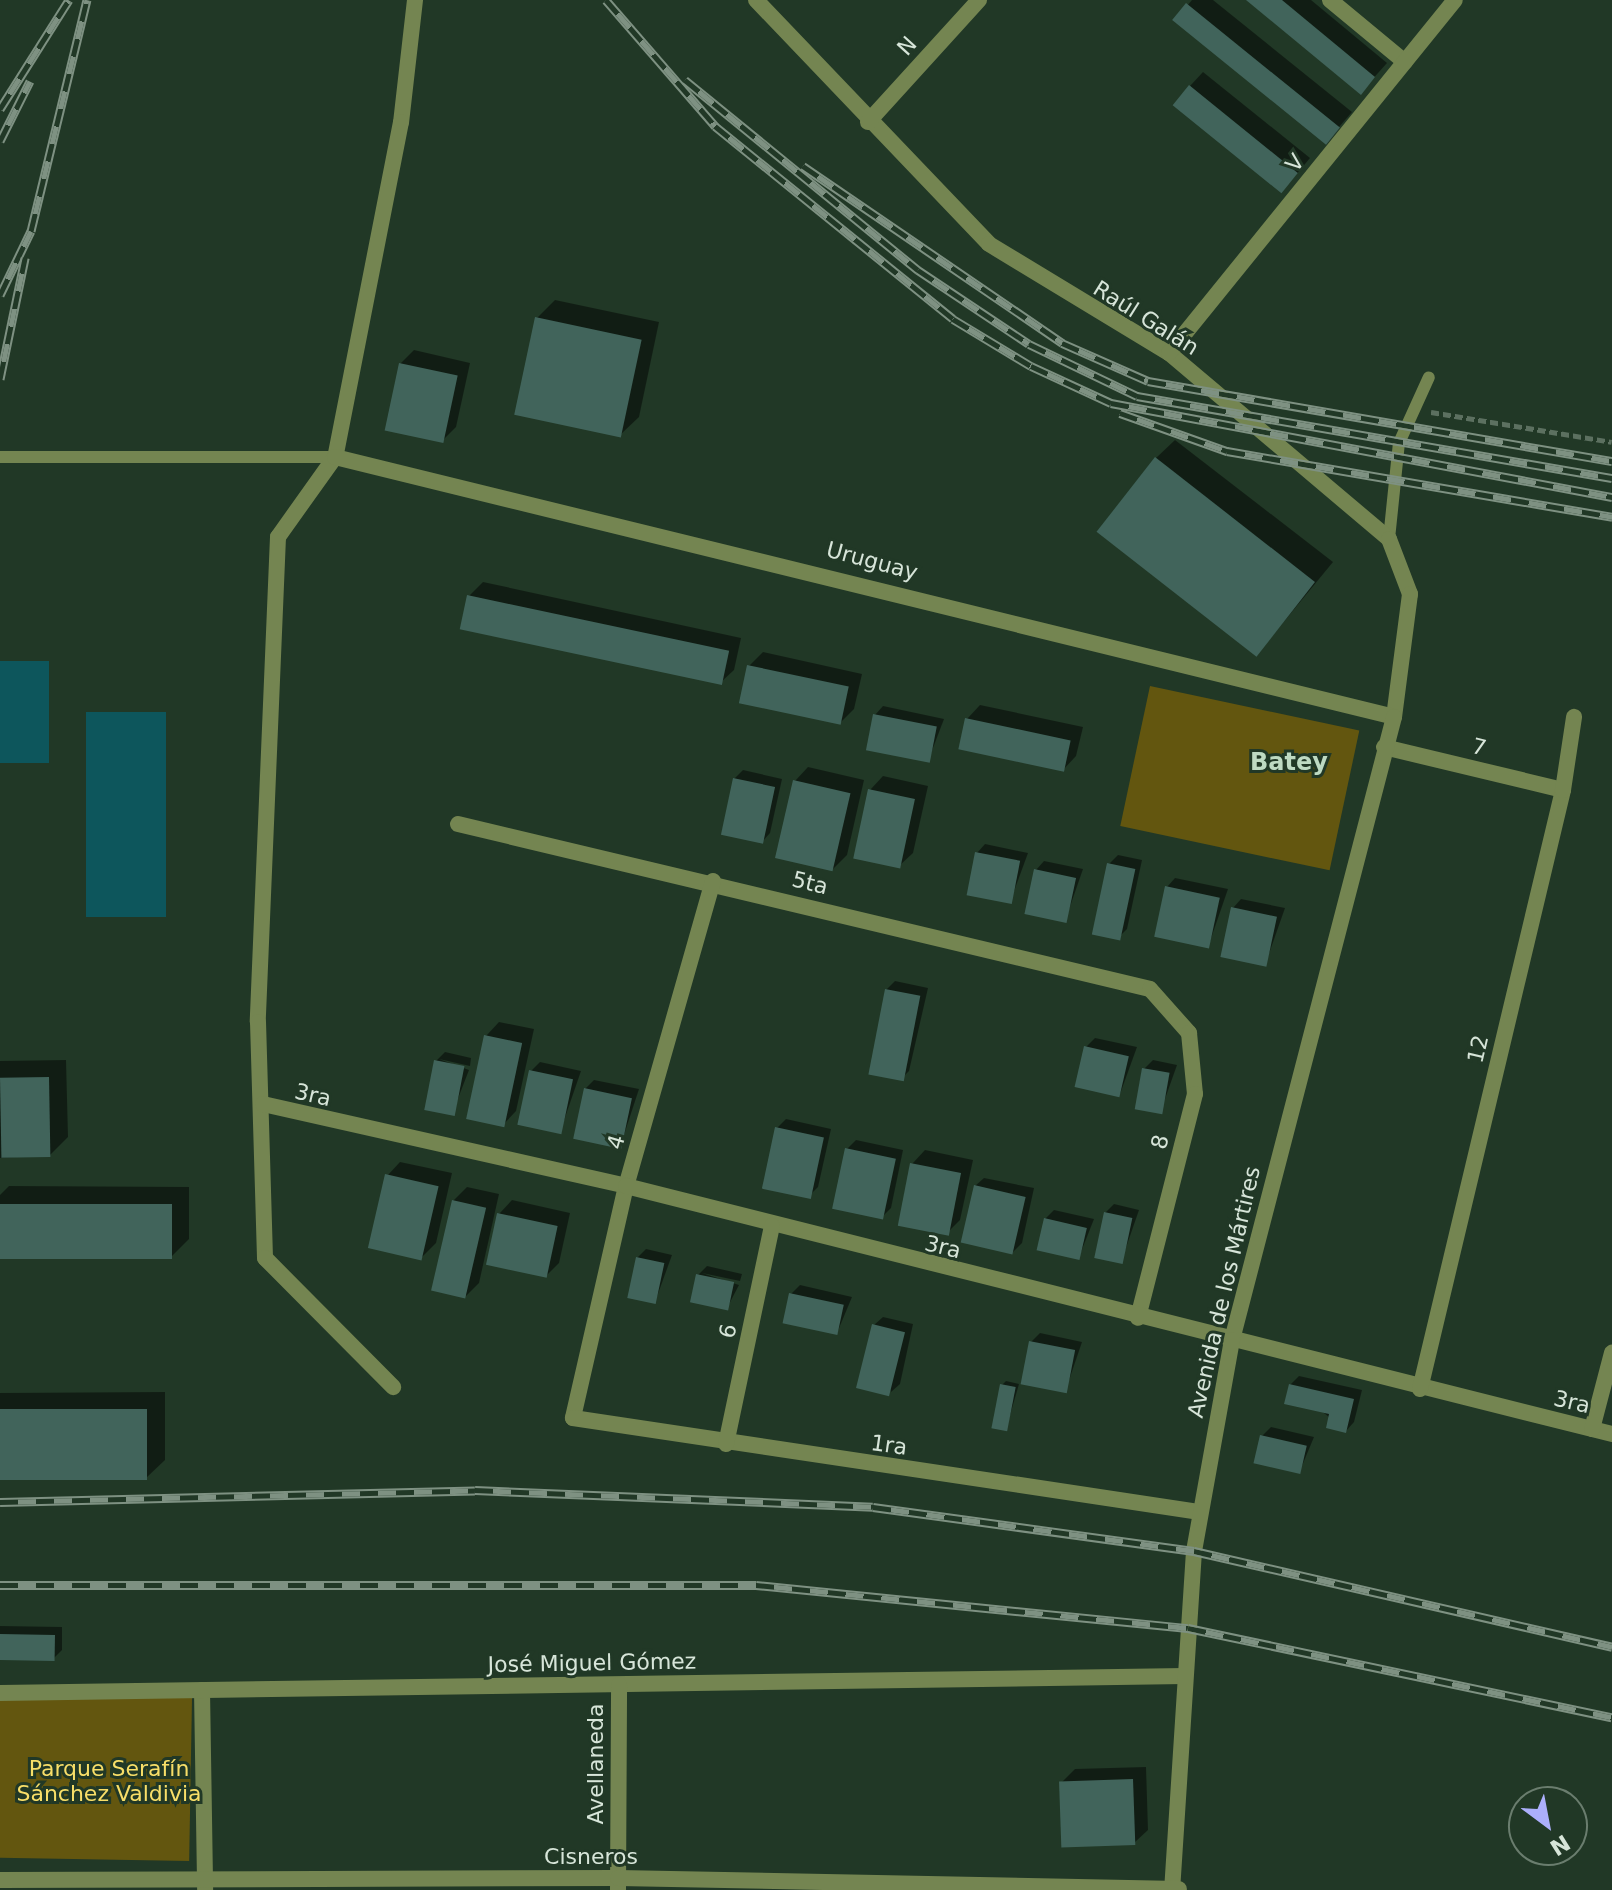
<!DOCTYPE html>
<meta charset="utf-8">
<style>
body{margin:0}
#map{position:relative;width:1612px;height:1890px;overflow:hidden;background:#213826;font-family:"DejaVu Sans",sans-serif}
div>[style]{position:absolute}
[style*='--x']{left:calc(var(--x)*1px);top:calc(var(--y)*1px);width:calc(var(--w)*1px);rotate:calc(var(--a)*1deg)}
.green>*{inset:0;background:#63560f;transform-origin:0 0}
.water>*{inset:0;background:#0d565c;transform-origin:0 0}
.shadow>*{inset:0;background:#0007}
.building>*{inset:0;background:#41645b;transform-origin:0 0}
.path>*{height:5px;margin-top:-2.5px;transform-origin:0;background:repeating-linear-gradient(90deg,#5c7060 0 8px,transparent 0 12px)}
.service>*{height:12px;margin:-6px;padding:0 6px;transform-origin:6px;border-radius:6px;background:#748551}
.minor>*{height:16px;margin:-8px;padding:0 8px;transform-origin:8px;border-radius:8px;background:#748551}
.tertiary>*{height:16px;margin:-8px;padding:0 8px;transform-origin:8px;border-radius:8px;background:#748551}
.rail>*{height:9px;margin-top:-4.5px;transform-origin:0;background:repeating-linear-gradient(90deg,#213826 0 18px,#7e9182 0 36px);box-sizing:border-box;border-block:2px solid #7e9182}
span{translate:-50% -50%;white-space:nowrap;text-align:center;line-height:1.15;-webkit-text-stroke:6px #213826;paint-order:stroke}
.street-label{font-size:22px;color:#d7e5d9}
.park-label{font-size:22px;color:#f8de68}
.neighbourhood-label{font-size:24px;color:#bedac2;font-weight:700}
.north{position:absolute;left:1508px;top:1786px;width:80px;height:80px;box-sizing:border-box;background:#213826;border:2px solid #6a7d6e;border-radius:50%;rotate:148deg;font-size:22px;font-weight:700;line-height:32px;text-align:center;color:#d7e5d9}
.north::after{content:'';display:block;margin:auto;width:28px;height:36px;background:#acaffb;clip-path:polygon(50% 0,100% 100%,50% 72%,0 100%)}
</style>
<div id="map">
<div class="green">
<i style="left:1150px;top:686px;width:214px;height:143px;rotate:12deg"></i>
<i style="left:192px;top:1698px;width:163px;height:192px;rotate:91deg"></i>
</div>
<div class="water">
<i style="left:0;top:661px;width:49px;height:102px"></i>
<i style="left:86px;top:712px;width:80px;height:205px"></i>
</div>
<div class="shadow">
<i style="clip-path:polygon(1192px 0,1213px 0,1352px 112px,1326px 142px,1175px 20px)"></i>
<i style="clip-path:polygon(1250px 0,1311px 0,1387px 63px,1361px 92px)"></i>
<i style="clip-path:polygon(1203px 72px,1310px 158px,1295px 176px,1190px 86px)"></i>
<i style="clip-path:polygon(555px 300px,659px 322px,639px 417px,620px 435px,537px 318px)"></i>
<i style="clip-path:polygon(414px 350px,470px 363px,456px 427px,443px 440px,400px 364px)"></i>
<i style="clip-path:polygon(1175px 440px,1333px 562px,1258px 653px,1156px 458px)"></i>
<i style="clip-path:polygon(483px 582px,741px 638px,734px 670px,720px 683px,469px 596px)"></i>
<i style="clip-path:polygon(763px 652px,862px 674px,854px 709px,840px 723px,749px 666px)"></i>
<i style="clip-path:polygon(980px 705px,1083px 727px,1076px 756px,1063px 770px,967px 719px)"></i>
<i style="clip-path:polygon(883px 706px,944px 719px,928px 761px,875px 715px)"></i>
<i style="clip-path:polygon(808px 767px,864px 780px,847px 855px,833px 869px,795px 781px)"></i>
<i style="clip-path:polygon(743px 770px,782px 779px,770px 833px,762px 842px,734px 779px)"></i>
<i style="clip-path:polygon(883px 776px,928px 786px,913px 853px,899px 866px,870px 790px)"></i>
<i style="clip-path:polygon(985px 844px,1028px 853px,1010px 902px,977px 853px)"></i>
<i style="clip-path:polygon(1118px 855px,1142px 860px,1127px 929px,1118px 938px,1109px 864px)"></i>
<i style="clip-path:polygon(1044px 861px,1083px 869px,1065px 921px,1036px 870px)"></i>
<i style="clip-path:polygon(1175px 878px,1228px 889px,1208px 947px,1167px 887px)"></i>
<i style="clip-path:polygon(1241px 899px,1285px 908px,1265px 965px,1233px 908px)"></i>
<i style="clip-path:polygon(895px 981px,928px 988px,909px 1071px,900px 1080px,886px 990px)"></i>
<i style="clip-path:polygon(499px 1022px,534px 1029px,516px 1111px,503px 1125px,486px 1036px)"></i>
<i style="clip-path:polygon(1095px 1038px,1137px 1047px,1120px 1094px,1086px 1047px)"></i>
<i style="clip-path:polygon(445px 1052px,471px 1058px,470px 1066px,439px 1059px,469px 1070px,452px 1114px,436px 1061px)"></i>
<i style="clip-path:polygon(66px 1060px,68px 1137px,50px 1155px,0 1158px,0 1061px)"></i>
<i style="clip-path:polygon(1153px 1060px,1177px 1065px,1160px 1113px,1144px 1069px)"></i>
<i style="clip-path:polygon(540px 1062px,581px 1071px,560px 1132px,531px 1071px)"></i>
<i style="clip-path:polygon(594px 1080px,639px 1089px,620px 1147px,585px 1089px)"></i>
<i style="clip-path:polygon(786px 1119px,831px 1129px,818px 1187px,809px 1196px,777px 1128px)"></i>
<i style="clip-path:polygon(856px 1140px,903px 1150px,891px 1208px,882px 1217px,847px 1149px)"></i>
<i style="clip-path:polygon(925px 1150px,973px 1160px,960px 1220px,946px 1234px,912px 1164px)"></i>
<i style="clip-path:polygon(400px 1162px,452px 1173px,436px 1243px,422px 1257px,387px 1176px)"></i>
<i style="clip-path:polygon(984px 1178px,1034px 1188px,1022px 1243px,1013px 1252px,975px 1186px)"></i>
<i style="clip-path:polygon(9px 1186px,189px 1187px,189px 1239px,170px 1258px,0 1257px,0 1195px)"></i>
<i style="clip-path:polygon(467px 1187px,499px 1194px,479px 1283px,466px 1296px,453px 1201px)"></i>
<i style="clip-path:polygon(512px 1200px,570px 1213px,559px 1263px,545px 1277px,499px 1214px)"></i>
<i style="clip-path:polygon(1114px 1204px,1139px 1210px,1121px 1262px,1105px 1213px)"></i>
<i style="clip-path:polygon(1054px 1210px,1094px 1219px,1079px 1257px,1045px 1219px)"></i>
<i style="clip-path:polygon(646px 1249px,672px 1255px,655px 1302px,637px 1258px)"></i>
<i style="clip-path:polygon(707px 1266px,742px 1274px,740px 1281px,702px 1273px,739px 1285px,727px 1308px,698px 1275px)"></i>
<i style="clip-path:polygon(800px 1285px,852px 1297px,837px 1333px,791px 1294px)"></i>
<i style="clip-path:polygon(883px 1317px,913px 1324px,900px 1384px,891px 1392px,874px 1325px)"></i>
<i style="clip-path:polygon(1040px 1333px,1082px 1342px,1065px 1392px,1031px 1342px)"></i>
<i style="clip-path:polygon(1299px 1376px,1362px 1390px,1354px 1422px,1346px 1431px,1290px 1385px)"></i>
<i style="clip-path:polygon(1006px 1381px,1019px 1384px,1006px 1429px,1002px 1385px)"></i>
<i style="clip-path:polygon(165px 1392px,165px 1460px,146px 1478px,0 1479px,0 1393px)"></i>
<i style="clip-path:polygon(1271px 1427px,1314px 1437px,1299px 1473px,1262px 1436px)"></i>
<i style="clip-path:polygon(0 1626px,62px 1627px,62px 1650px,53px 1659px,0 1658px)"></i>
<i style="clip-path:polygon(1146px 1767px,1148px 1830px,1134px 1843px,1061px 1783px,1075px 1769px)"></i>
</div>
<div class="building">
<i style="clip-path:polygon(1246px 0,1282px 0,1375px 77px,1361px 95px)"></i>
<i style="left:1186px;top:3px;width:198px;height:22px;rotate:39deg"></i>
<i style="left:1189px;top:85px;width:140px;height:26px;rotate:39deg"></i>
<i style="left:535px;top:317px;width:109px;height:100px;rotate:12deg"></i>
<i style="left:399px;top:363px;width:60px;height:69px;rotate:12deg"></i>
<i style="left:1155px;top:457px;width:203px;height:95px;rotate:38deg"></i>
<i style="left:467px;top:595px;width:268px;height:35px;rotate:12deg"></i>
<i style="left:747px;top:665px;width:104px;height:39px;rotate:12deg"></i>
<i style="left:873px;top:714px;width:65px;height:37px;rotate:11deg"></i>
<i style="left:965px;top:718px;width:108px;height:32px;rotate:12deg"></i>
<i style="left:733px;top:778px;width:43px;height:58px;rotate:12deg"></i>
<i style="left:793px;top:780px;width:59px;height:80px;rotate:13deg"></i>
<i style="left:868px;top:789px;width:48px;height:71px;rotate:12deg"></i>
<i style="left:975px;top:852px;width:46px;height:44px;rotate:11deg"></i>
<i style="left:1107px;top:863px;width:29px;height:73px;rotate:12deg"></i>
<i style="left:1034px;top:869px;width:43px;height:46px;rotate:12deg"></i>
<i style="left:1165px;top:886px;width:56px;height:52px;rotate:12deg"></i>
<i style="left:1231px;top:907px;width:47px;height:51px;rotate:12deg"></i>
<i style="left:885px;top:989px;width:36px;height:87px;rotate:11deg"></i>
<i style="left:484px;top:1035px;width:39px;height:86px;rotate:12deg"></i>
<i style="left:1084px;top:1046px;width:46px;height:42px;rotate:13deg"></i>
<i style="left:434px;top:1060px;width:31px;height:51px;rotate:11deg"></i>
<i style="left:1142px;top:1068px;width:28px;height:42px;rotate:10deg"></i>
<i style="left:529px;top:1070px;width:45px;height:56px;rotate:12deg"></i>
<i style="left:49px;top:1077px;width:80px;height:49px;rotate:89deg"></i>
<i style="left:584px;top:1088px;width:49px;height:52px;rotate:12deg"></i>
<i style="left:775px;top:1127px;width:50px;height:63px;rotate:12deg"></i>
<i style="left:845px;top:1148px;width:52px;height:62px;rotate:12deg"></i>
<i style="left:910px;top:1163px;width:52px;height:64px;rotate:11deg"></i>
<i style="left:385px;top:1174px;width:55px;height:76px;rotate:13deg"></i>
<i style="left:974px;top:1185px;width:53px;height:59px;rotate:13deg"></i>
<i style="left:452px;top:1200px;width:35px;height:93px;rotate:13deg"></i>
<i style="left:0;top:1204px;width:172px;height:55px"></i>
<i style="left:1104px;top:1212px;width:29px;height:47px;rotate:12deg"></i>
<i style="left:497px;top:1213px;width:62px;height:53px;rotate:12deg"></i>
<i style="left:1044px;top:1218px;width:44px;height:33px;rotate:13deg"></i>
<i style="left:636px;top:1257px;width:29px;height:42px;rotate:12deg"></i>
<i style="left:696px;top:1274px;width:39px;height:29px;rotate:12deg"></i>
<i style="left:789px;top:1293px;width:56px;height:31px;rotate:12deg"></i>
<i style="left:872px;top:1324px;width:34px;height:66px;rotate:14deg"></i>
<i style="left:1029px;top:1341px;width:47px;height:44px;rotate:11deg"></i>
<i style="left:1000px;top:1384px;width:16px;height:45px;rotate:11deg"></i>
<i style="clip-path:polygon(1289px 1384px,1354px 1399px,1346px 1433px,1326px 1428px,1329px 1414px,1284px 1404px)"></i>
<i style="left:147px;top:1409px;width:71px;height:147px;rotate:90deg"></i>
<i style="left:1260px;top:1435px;width:48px;height:29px;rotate:13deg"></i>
<i style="left:0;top:1634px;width:55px;height:26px;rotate:1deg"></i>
<i style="left:1133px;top:1779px;width:66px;height:74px;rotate:88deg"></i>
</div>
<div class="path">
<i style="--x:1431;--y:412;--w:183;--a:9.4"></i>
</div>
<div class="service">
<i style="--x:0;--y:457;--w:335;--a:0"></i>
<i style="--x:1389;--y:539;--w:97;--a:-84.1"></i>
<i style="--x:1399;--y:443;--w:72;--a:-65.6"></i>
</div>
<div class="minor">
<i style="--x:756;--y:0;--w:337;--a:46.3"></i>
<i style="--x:989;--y:244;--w:210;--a:31.2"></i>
<i style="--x:1169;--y:353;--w:288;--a:40.2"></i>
<i style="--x:1389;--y:539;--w:59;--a:69.1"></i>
<i style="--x:1410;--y:594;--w:124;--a:97.4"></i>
<i style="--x:1330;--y:0;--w:97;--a:39.6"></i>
<i style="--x:868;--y:122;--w:165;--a:-47.7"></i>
<i style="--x:1169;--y:353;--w:454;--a:-51"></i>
<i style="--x:335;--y:457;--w:98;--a:125.5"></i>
<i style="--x:278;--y:537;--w:485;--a:92.4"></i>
<i style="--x:258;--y:1022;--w:236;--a:88.3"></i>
<i style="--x:265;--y:1258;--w:182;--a:45.2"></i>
<i style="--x:1384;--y:747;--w:184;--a:13.5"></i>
<i style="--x:458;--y:824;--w:711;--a:13.41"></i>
<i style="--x:1150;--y:989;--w:59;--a:48.4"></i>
<i style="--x:1189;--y:1033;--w:61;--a:84.4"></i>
<i style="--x:1195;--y:1094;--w:231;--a:104.3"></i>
<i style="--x:713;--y:881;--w:317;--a:105.9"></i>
<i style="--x:626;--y:1186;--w:238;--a:102.9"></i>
<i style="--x:573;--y:1418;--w:634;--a:8.53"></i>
<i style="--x:263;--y:1104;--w:372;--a:12.7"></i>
<i style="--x:626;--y:1186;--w:1017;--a:14.12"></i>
<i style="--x:1420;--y:1389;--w:616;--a:-76.57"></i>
<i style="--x:1563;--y:790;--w:74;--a:-81.4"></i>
<i style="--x:1592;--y:1429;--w:79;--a:-75.3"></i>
<i style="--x:726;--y:1444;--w:223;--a:-78.1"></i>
<i style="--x:202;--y:1690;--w:200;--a:89.1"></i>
<i style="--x:0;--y:1693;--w:1185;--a:-0.82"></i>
<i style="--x:618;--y:1890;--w:205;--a:-89.7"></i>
</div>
<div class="tertiary">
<i style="--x:415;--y:0;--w:123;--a:96.5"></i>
<i style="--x:401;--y:122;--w:341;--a:101.1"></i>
<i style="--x:335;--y:457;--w:1090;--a:13.79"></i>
<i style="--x:1394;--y:717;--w:644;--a:104.58"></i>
<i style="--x:1232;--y:1340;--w:214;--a:100.2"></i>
<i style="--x:1194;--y:1551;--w:340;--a:93.7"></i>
<i style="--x:0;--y:1880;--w:618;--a:-0.19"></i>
<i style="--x:618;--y:1878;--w:561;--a:1.12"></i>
</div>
<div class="rail">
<i style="--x:606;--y:0;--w:167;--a:49.1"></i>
<i style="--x:715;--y:126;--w:306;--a:39"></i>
<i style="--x:953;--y:319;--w:91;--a:31.1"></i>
<i style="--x:1031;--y:366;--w:88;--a:24.8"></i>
<i style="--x:1111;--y:403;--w:510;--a:10.63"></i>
<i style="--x:685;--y:80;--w:301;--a:39.2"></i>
<i style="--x:918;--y:270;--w:133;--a:33.7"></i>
<i style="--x:1029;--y:344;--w:120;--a:25.7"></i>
<i style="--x:1137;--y:396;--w:482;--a:9.8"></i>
<i style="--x:0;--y:109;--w:129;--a:-57.7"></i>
<i style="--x:0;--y:141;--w:67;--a:-63.4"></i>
<i style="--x:803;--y:166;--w:314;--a:34.3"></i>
<i style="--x:1062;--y:343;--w:94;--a:23.8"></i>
<i style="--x:1148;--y:381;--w:471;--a:9.8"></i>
<i style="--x:0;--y:295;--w:71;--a:-64.2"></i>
<i style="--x:31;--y:231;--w:238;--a:-76.4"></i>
<i style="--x:0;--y:379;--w:124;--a:-78.3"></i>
<i style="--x:1120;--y:413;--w:114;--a:19.6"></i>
<i style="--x:1227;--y:451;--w:391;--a:9.7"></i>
<i style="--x:0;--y:1502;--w:475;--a:-1.4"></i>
<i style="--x:475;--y:1490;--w:398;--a:2.4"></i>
<i style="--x:873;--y:1507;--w:324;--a:7.8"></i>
<i style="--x:1194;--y:1551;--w:429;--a:12.9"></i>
<i style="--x:0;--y:1585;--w:756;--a:0"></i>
<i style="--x:756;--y:1585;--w:434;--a:5.7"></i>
<i style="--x:1188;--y:1628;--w:433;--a:11.9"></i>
</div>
<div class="street-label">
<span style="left:907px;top:46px;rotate:-48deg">N</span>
<span style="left:1295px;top:163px;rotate:-51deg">V</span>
<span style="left:1146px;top:318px;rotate:32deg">Raúl Galán</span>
<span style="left:872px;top:561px;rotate:15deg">Uruguay</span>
<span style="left:1479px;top:747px;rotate:14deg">7</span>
<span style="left:810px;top:883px;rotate:14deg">5ta</span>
<span style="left:1478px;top:1049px;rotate:-77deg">12</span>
<span style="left:313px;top:1095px;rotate:13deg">3ra</span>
<span style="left:616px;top:1142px;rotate:-74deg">4</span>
<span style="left:1160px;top:1142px;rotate:-76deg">8</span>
<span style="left:943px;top:1247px;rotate:14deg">3ra</span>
<span style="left:1224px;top:1292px;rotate:-77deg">Avenida de los Mártires</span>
<span style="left:728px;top:1331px;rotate:-78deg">6</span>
<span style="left:1572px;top:1402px;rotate:13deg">3ra</span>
<span style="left:889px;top:1445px;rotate:8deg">1ra</span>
<span style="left:592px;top:1663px;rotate:-1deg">José Miguel Gómez</span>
<span style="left:596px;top:1764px;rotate:-90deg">Avellaneda</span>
<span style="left:591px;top:1857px">Cisneros</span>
</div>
<div class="park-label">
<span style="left:109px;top:1781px">Parque Serafín<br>Sánchez Valdivia</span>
</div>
<div class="neighbourhood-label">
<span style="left:1289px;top:763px">Batey</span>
</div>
<div class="north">N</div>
</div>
